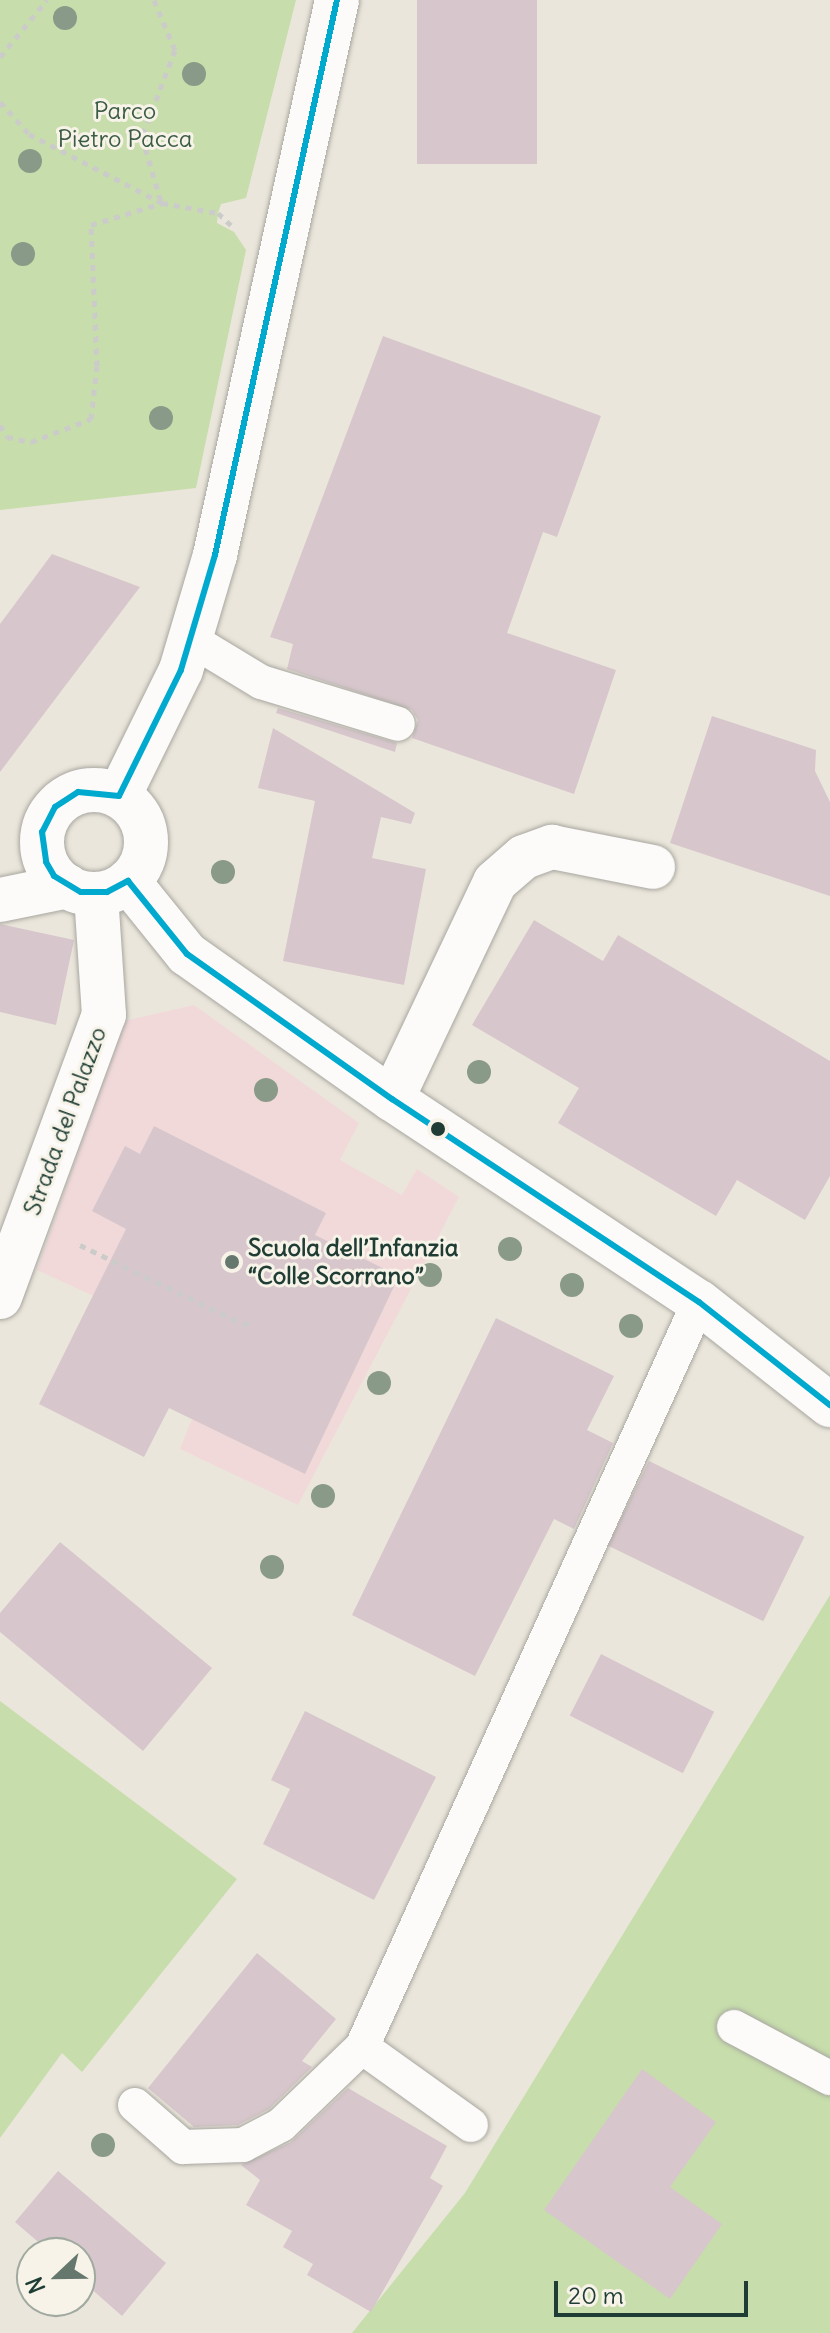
<!DOCTYPE html>
<meta charset="utf-8">
<style>
body{margin:0}
#map{position:relative;width:830px;height:2333px;overflow:hidden;background:#ebe6db;font-family:Delius,sans-serif}
div>[style]{position:absolute}
[style*='--x']{left:calc(var(--x)*1px);top:calc(var(--y)*1px);width:calc(var(--w)*1px);rotate:calc(var(--a)*1deg)}
.built>*{inset:0;background:#f1d9da}
.green>*{inset:0;background:#c7ddab}
.building>*{inset:0;background:#d7c7cc;transform-origin:0 0}
.path>*{height:5px;margin-top:-2.5px;transform-origin:0;background:repeating-linear-gradient(90deg,#cbccc9 0 6px,transparent 0 12px)}
.roads{filter:drop-shadow(0 0 2px #a7a7a0) drop-shadow(0 0 2px #a7a7a0)}
.lane>*{height:34px;margin:-17px;padding:0 17px;transform-origin:17px;border-radius:17px;background:#fcfbfa}
.street>*{height:44px;margin:-22px;padding:0 22px;transform-origin:22px;border-radius:22px;background:#fcfbfa}
.secondary>*{height:44px;margin:-22px;padding:0 22px;transform-origin:22px;border-radius:22px;background:#fcfbfa}
.secondary>.ring{margin:-22px;padding:0;box-sizing:content-box;background:none;border:44px solid #fcfbfa;border-radius:50%}
.bus-1>*{height:6px;margin:-3px;padding:0 3px;transform-origin:3px;border-radius:3px;background:#00a9ce}
.trees>*{width:24px;height:24px;margin:-12px;border-radius:50%;background:#8a9a88}
.dots>*{width:22px;height:22px;translate:-50% -50%;box-sizing:border-box;border:4px solid #f7f3e8;border-radius:50%}
span{translate:-50% -50%;white-space:nowrap;text-align:center;line-height:1.15;-webkit-text-stroke:6px #f7f3e8;paint-order:stroke}
.park-label{font-size:24px;color:#3b5c44}
.street-label{font-size:24px;color:#1f3d34}
.poi-label{font-size:24px;color:#1f3d34;font-weight:700}
.left{translate:0 -50%;text-align:left}
.north{position:absolute;left:16px;top:2237px;width:80px;height:80px;box-sizing:border-box;background:#f7f3e8;border:2px solid #a1aaa0;border-radius:50%;rotate:248deg;font-size:22px;font-weight:700;line-height:32px;text-align:center;color:#1f3d34}
.north::after{content:'';display:block;margin:auto;width:28px;height:36px;background:#66786e;clip-path:polygon(50% 0,100% 100%,50% 72%,0 100%)}
.scale{position:absolute;left:554px;top:2281px;width:194px;height:36px;box-sizing:border-box;border:4px solid #1f3d34;border-top:0;padding-left:10px;font-size:24px;line-height:28px;white-space:nowrap;color:#1f3d34;-webkit-text-stroke:6px #f7f3e8;paint-order:stroke}
</style>
<div id="map">
<div class="built">
<i style="clip-path:polygon(194px 1005px,359px 1123px,340px 1160px,402px 1195px,417px 1169px,459px 1197px,298px 1505px,180px 1449px,218px 1353px,37px 1270px,124px 1021px)"></i>
</div>
<div class="green">
<i style="clip-path:polygon(0 0,296px 0,246px 198px,221px 204px,218px 213px,217px 223px,234px 232px,246px 250px,196px 488px,0 510px)"></i>
<i style="clip-path:polygon(830px 1595px,830px 2333px,352px 2333px,465px 2193px)"></i>
<i style="clip-path:polygon(0 1701px,237px 1879px,82px 2072px,62px 2053px,0 2138px)"></i>
</div>
<div class="building">
<i style="left:417px;top:0;width:120px;height:164px"></i>
<i style="clip-path:polygon(383px 336px,601px 416px,557px 537px,543px 532px,507px 633px,616px 670px,574px 794px,412px 738px,418px 720px,412px 710px,287px 669px,293px 644px,270px 637px)"></i>
<i style="clip-path:polygon(52px 554px,140px 587px,0 772px,0 624px)"></i>
<i style="clip-path:polygon(278px 708px,397px 743px,395px 752px,276px 713px)"></i>
<i style="clip-path:polygon(712px 716px,816px 750px,815px 771px,830px 802px,830px 896px,670px 843px)"></i>
<i style="clip-path:polygon(273px 728px,415px 813px,411px 824px,381px 817px,372px 858px,426px 869px,404px 985px,283px 961px,315px 801px,258px 788px)"></i>
<i style="clip-path:polygon(534px 920px,603px 961px,618px 935px,830px 1061px,830px 1176px,805px 1220px,737px 1180px,716px 1216px,558px 1123px,579px 1088px,472px 1025px)"></i>
<i style="clip-path:polygon(0 924px,74px 940px,56px 1025px,0 1012px)"></i>
<i style="clip-path:polygon(154px 1126px,326px 1213px,315px 1235px,399px 1276px,305px 1474px,169px 1408px,144px 1457px,39px 1404px,126px 1229px,92px 1211px,125px 1146px,140px 1154px)"></i>
<i style="clip-path:polygon(496px 1318px,614px 1376px,587px 1430px,613px 1443px,574px 1529px,554px 1519px,475px 1676px,352px 1615px)"></i>
<i style="left:649px;top:1461px;width:173px;height:94px;rotate:26deg"></i>
<i style="clip-path:polygon(60px 1542px,212px 1668px,143px 1751px,0 1632px,0 1613px)"></i>
<i style="left:601px;top:1654px;width:127px;height:69px;rotate:27deg"></i>
<i style="clip-path:polygon(305px 1711px,436px 1777px,374px 1900px,263px 1844px,290px 1789px,271px 1780px)"></i>
<i style="clip-path:polygon(257px 1953px,336px 2019px,302px 2061px,312px 2067px,269px 2109px,238px 2125px,194px 2127px,148px 2088px)"></i>
<i style="clip-path:polygon(642px 2069px,716px 2122px,670px 2187px,722px 2224px,670px 2299px,544px 2210px)"></i>
<i style="clip-path:polygon(348px 2088px,447px 2146px,430px 2178px,443px 2186px,371px 2312px,307px 2275px,313px 2264px,283px 2247px,292px 2231px,246px 2205px,260px 2180px,241px 2165px,291px 2142px)"></i>
<i style="clip-path:polygon(58px 2171px,166px 2263px,122px 2316px,80px 2279px,80px 2253px,51px 2253px,15px 2222px)"></i>
</div>
<div class="path">
<i style="--x:154;--y:0;--w:54;--a:67.2"></i>
<i style="--x:175;--y:50;--w:93;--a:110.8"></i>
<i style="--x:142;--y:137;--w:68;--a:73.7"></i>
<i style="--x:0;--y:57;--w:74;--a:-50.5"></i>
<i style="--x:0;--y:102;--w:43;--a:47.8"></i>
<i style="--x:29;--y:134;--w:150;--a:27.4"></i>
<i style="--x:162;--y:203;--w:57;--a:10.1"></i>
<i style="--x:218;--y:213;--w:18;--a:43"></i>
<i style="--x:0;--y:425;--w:14;--a:60"></i>
<i style="--x:7;--y:437;--w:25;--a:12"></i>
<i style="--x:31;--y:442;--w:64;--a:-21"></i>
<i style="--x:91;--y:419;--w:53;--a:-83.5"></i>
<i style="--x:97;--y:366;--w:141;--a:-92.4"></i>
<i style="--x:91;--y:225;--w:74;--a:-17.2"></i>
<i style="--x:80;--y:1245;--w:181;--a:25.9"></i>
<i style="--x:243;--y:1324;--w:8;--a:-7"></i>
</div>
<div class="roads">
<div class="lane">
<i style="--x:190;--y:639;--w:83;--a:31.2"></i>
<i style="--x:261;--y:682;--w:143;--a:17"></i>
<i style="--x:734;--y:2027;--w:109;--a:28"></i>
<i style="--x:362;--y:2047;--w:134;--a:35.6"></i>
<i style="--x:135;--y:2105;--w:64;--a:41.2"></i>
<i style="--x:183;--y:2147;--w:60;--a:-1.9"></i>
<i style="--x:243;--y:2145;--w:43;--a:-27.8"></i>
<i style="--x:281;--y:2125;--w:112;--a:-43.9"></i>
<i style="--x:362;--y:2047;--w:818;--a:-65.66"></i>
</div>
<div class="street">
<i style="--x:392;--y:1099;--w:240;--a:-64.6"></i>
<i style="--x:495;--y:882;--w:38;--a:-41"></i>
<i style="--x:524;--y:857;--w:30;--a:-20"></i>
<i style="--x:552;--y:847;--w:103;--a:11.2"></i>
<i style="--x:0;--y:1297;--w:301;--a:-69.8"></i>
<i style="--x:104;--y:1015;--w:121;--a:-93.8"></i>
</div>
<div class="secondary">
<i class="ring" style="left:42px;top:790px;width:60px;height:60px"></i>
<i style="--x:119;--y:796;--w:140;--a:-63.8"></i>
<i style="--x:181;--y:670;--w:120;--a:-73.5"></i>
<i style="--x:215;--y:555;--w:568;--a:-77.6"></i>
<i style="--x:128;--y:881;--w:94;--a:51.1"></i>
<i style="--x:187;--y:954;--w:251;--a:35.3"></i>
<i style="--x:392;--y:1099;--w:368;--a:33.5"></i>
<i style="--x:699;--y:1302;--w:167;--a:38.2"></i>
<i style="--x:0;--y:900;--w:69;--a:-11.6"></i>
</div>
</div>
<div class="bus-1">
<i style="--x:337;--y:0;--w:568;--a:102.4"></i>
<i style="--x:215;--y:555;--w:120;--a:106.5"></i>
<i style="--x:181;--y:670;--w:140;--a:116.2"></i>
<i style="--x:119;--y:796;--w:41;--a:-174.4"></i>
<i style="--x:78;--y:792;--w:27;--a:147"></i>
<i style="--x:55;--y:807;--w:28;--a:117"></i>
<i style="--x:42;--y:832;--w:30;--a:82"></i>
<i style="--x:46;--y:862;--w:16;--a:60"></i>
<i style="--x:54;--y:876;--w:31;--a:31"></i>
<i style="--x:81;--y:892;--w:26;--a:0"></i>
<i style="--x:107;--y:892;--w:24;--a:-28"></i>
<i style="--x:128;--y:881;--w:94;--a:51.1"></i>
<i style="--x:187;--y:954;--w:251;--a:35.3"></i>
<i style="--x:392;--y:1099;--w:368;--a:33.5"></i>
<i style="--x:699;--y:1302;--w:167;--a:38.2"></i>
</div>
<div class="trees">
<i style="left:65px;top:18px"></i>
<i style="left:194px;top:74px"></i>
<i style="left:30px;top:161px"></i>
<i style="left:23px;top:254px"></i>
<i style="left:161px;top:418px"></i>
<i style="left:223px;top:872px"></i>
<i style="left:479px;top:1072px"></i>
<i style="left:266px;top:1090px"></i>
<i style="left:510px;top:1249px"></i>
<i style="left:430px;top:1275px"></i>
<i style="left:572px;top:1285px"></i>
<i style="left:631px;top:1326px"></i>
<i style="left:379px;top:1383px"></i>
<i style="left:323px;top:1496px"></i>
<i style="left:272px;top:1567px"></i>
<i style="left:103px;top:2145px"></i>
</div>
<div class="dots">
<i style="left:438px;top:1129px;background:#1f3d34"></i>
<i style="left:232px;top:1262px;background:#66786e"></i>
</div>
<div class="park-label">
<span style="left:125px;top:125px">Parco<br>Pietro Pacca</span>
</div>
<div class="street-label">
<span style="left:65px;top:1121px;rotate:-70deg">Strada del Palazzo</span>
</div>
<div class="poi-label">
<span class="left" style="left:248px;top:1262px">Scuola dell’Infanzia<br>“Colle Scorrano”</span>
</div>
<div class="north">N</div>
<div class="scale">20 m</div>
</div>
